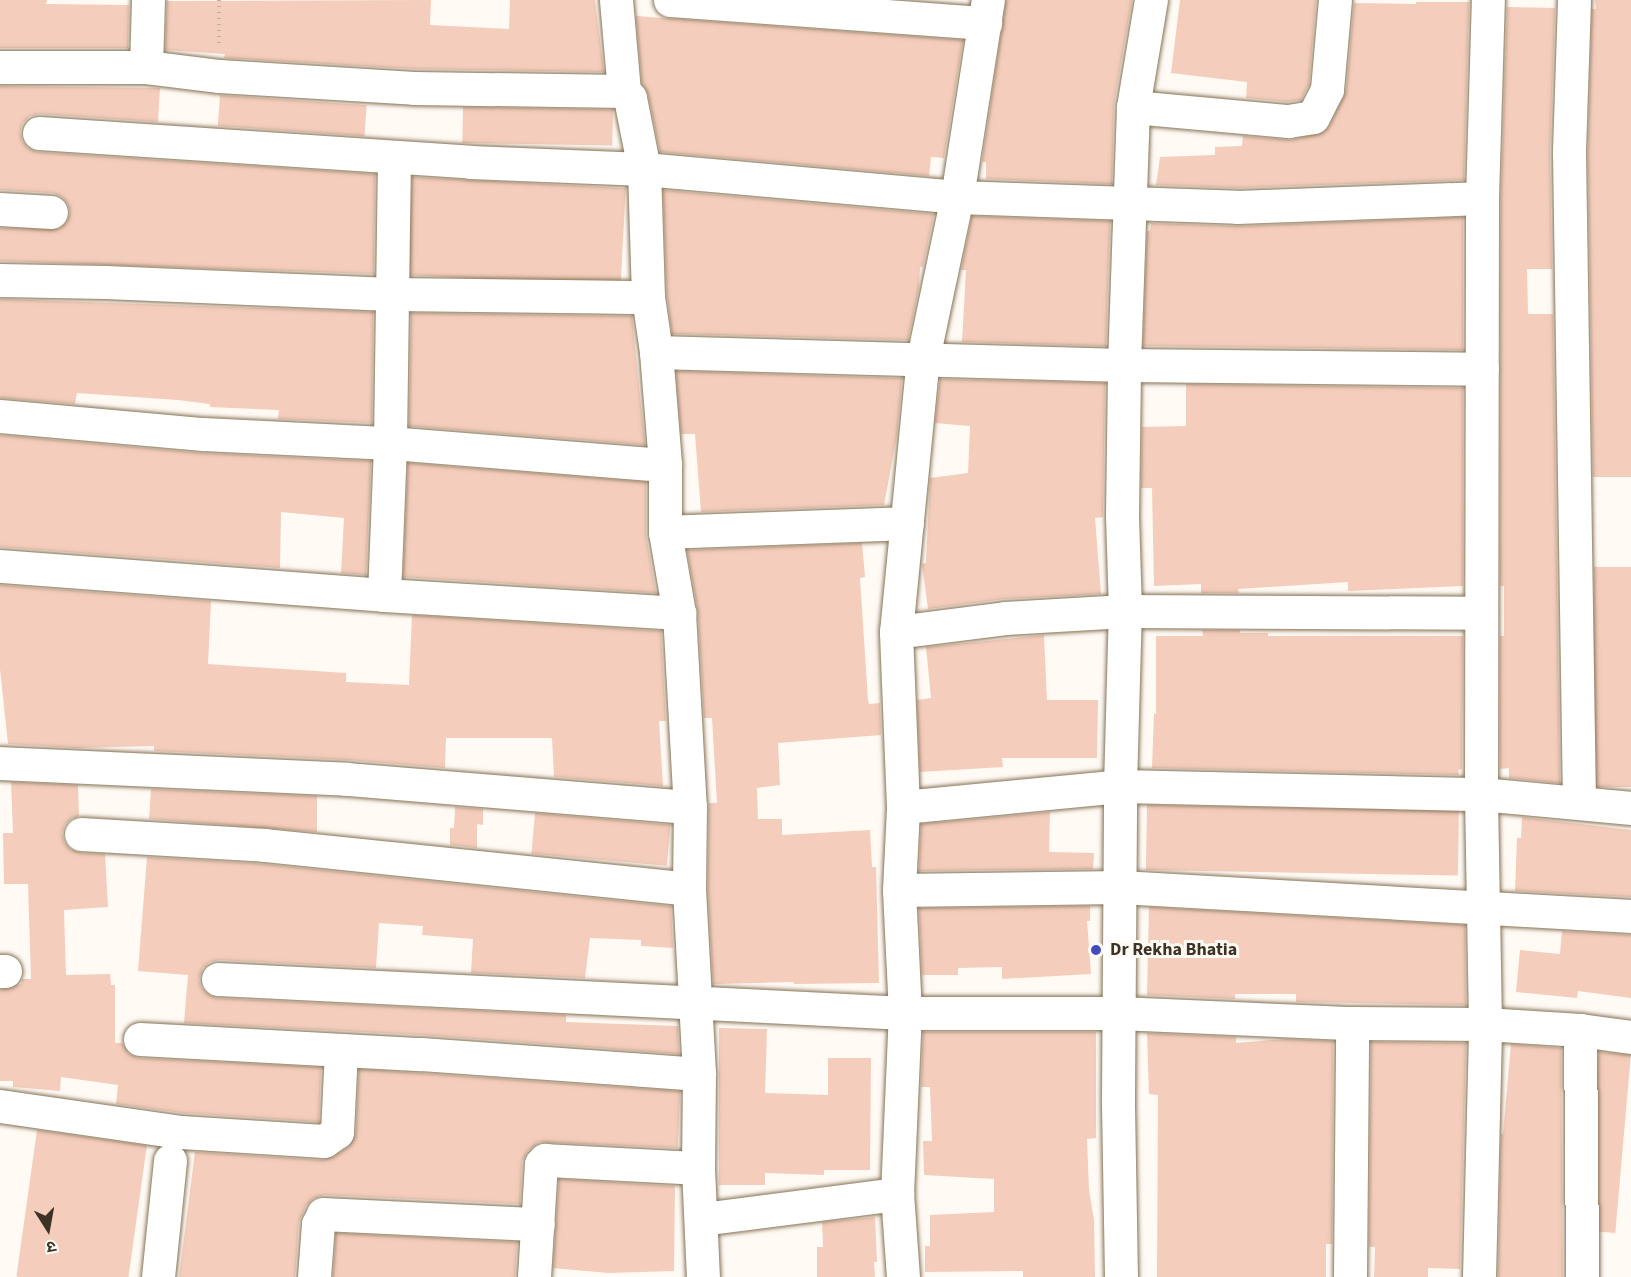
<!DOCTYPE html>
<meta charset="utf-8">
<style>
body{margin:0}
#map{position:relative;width:1631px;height:1277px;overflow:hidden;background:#fffaf4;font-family:"Source Sans 3","Noto Sans Devanagari",sans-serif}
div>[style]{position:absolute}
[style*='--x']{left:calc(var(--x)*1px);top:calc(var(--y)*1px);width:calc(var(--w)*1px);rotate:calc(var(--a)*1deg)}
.building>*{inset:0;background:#f4cdbc;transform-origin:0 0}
.path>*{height:4px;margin-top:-2px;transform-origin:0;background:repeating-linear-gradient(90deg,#b7b1a8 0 1.5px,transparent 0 6px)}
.roads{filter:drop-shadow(0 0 2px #867255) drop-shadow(0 0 2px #867255)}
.minor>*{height:33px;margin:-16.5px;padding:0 16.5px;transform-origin:16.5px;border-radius:16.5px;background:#fff}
.dots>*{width:16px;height:16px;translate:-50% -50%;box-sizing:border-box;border:3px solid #fffaf4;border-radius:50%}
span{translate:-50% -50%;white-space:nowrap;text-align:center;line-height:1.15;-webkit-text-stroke:6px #fffaf4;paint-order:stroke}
.poi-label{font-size:18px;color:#3c3326;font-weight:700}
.left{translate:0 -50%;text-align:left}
.north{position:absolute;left:18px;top:1199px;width:60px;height:60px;-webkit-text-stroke:4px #fffaf4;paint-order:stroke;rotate:169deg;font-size:16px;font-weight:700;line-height:24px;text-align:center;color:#3c3326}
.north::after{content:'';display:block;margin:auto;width:21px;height:27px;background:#3c3326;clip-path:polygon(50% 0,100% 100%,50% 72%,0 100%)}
</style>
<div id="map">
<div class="building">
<i style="clip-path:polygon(0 0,47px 0,46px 4px,129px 5px,128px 48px,0 48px)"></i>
<i style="clip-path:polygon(431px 0,430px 25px,509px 29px,510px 0,595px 0,604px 72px,415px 69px,224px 58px,225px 54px,165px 50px,167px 1px)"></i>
<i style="clip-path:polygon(1006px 0,1132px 0,1114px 104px,1112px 184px,986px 179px,986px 162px,982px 162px)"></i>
<i style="clip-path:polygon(1180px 0,1316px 0,1309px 84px,1301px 100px,1287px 102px,1246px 98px,1247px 82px,1171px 73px)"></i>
<i style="clip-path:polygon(1595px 0,1631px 0,1631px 477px,1593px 477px,1588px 152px,1592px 9px,1596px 9px)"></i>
<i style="clip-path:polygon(1416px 2px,1469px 2px,1464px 180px,1237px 188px,1156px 185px,1160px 157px,1215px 155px,1215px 147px,1242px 146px,1243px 136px,1291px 140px,1324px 132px,1330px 125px,1346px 91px,1354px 3px,1416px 4px)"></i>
<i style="clip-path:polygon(1507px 7px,1555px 8px,1550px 152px,1552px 269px,1527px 269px,1528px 314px,1553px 314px,1560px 783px,1509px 778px,1509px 768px,1500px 769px,1500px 636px,1504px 636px,1504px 586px,1500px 586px,1501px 198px)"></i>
<i style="clip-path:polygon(636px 16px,963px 40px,944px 158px,931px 157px,929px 176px,660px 152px,648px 94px,642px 83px)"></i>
<i style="clip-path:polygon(0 86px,160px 88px,158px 122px,40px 114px,30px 116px,23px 123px,20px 132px,22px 141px,28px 148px,37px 152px,375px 174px,374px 274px,0 261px,0 228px,59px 229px,67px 222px,70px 213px,68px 204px,62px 197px,53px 193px,0 190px)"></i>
<i style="left:220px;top:95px;width:147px;height:31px;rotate:4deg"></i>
<i style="left:463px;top:107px;width:150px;height:36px;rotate:1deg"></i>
<i style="left:412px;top:177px;width:214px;height:98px;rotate:3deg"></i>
<i style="clip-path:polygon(663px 190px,934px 214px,923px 267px,920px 267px,919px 288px,908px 340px,672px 334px,667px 295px)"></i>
<i style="clip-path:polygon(972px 216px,1110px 221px,1106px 346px,962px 342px,966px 270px,961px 270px)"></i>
<i style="clip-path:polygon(1463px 217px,1463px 350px,1143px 346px,1147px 231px,1150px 231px,1151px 223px,1238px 226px)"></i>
<i style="clip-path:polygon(0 299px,373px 312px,372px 423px,278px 419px,279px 410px,210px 407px,210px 404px,178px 400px,77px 393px,75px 404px,0 398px)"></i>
<i style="clip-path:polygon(411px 313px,632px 316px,645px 445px,409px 426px)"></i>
<i style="clip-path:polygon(676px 371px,902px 378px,897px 435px,884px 505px,701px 512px,695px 434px,681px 434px)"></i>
<i style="clip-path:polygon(940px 379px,1105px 383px,1103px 517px,1095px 518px,1101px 594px,1004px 599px,928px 609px,922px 564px,926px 563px,930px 478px,968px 473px,970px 426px,935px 423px)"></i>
<i style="clip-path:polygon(1186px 384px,1463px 388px,1463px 586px,1348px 591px,1348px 582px,1238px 589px,1239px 593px,1201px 593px,1201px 584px,1154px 586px,1152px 488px,1141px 488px,1142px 427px,1186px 426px)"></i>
<i style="clip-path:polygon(0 435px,201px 453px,371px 461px,366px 575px,341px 573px,344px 518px,281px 512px,280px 568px,0 547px)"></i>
<i style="clip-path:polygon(408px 463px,646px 482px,646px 535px,656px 593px,403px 577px)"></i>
<i style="clip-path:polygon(862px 543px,865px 577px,860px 578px,868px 700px,869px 704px,880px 703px,881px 735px,778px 743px,780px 785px,757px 788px,758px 819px,782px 819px,782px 835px,870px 830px,872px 867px,876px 867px,879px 983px,794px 984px,794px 982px,713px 984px,708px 889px,709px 803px,717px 803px,712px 718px,704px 718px,698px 612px,687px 550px)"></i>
<i style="left:1631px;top:567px;width:220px;height:37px;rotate:90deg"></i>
<i style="clip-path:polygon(0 585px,211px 601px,208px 664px,346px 673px,346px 682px,409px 685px,412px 615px,661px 631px,666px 721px,659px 721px,663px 786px,554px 777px,552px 738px,446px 738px,445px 768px,349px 760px,154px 751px,154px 746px,77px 748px,8px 744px,0 669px)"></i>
<i style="clip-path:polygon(1202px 630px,1240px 630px,1240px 633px,1268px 633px,1268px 636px,1463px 636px,1462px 769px,1458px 770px,1459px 775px,1152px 768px,1154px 714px,1156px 714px,1156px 636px,1203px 636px)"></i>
<i style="clip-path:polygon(1044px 635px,1047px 700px,1098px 700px,1097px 758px,1002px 758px,1003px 767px,920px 772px,917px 700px,931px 698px,926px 647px)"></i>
<i style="clip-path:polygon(11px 782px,78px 785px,79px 816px,72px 818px,65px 824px,62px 833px,64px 842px,70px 849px,81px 853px,105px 854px,108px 907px,64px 910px,66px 975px,110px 974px,111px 985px,115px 985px,115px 1043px,122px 1043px,129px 1054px,139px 1058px,321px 1067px,319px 1122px,183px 1113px,116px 1104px,118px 1085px,61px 1077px,60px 1091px,13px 1087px,13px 1081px,0 1081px,0 990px,21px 984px,22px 979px,31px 979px,28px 884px,4px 884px,3px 833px,13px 833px)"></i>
<i style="clip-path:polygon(151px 789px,317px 796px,317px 832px,149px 819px)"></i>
<i style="left:1147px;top:805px;width:312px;height:65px;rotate:1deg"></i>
<i style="clip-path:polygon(455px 807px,483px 809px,483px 825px,477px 824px,477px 848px,450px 845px,450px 828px,454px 828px)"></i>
<i style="clip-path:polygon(1050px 812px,1049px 852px,1094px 853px,1093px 869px,919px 871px,921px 824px)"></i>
<i style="left:535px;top:813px;width:136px;height:41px;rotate:5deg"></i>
<i style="clip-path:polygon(1522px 817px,1631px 830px,1631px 897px,1515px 891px,1517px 838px,1521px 838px)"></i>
<i style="clip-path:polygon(147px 857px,263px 864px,671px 906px,673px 948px,641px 946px,641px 940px,590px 938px,585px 978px,471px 973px,473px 939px,422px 935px,423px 926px,379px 923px,376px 968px,219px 960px,210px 962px,203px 968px,199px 979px,201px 987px,207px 994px,217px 998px,566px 1015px,566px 1022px,678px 1026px,679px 1054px,422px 1035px,184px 1023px,188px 975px,138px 971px)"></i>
<i style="clip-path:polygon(1090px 906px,1090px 921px,1087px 921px,1091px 974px,1002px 979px,1002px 967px,958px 968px,958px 975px,922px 975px,919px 908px)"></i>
<i style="clip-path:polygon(1149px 907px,1465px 925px,1466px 1005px,1296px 1002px,1296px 994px,1235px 994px,1235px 999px,1147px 995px)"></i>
<i style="clip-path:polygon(1562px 931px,1631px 935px,1631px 998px,1578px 991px,1577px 998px,1516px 992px,1520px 950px,1560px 954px)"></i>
<i style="clip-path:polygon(719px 1028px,767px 1029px,765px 1093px,828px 1095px,828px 1058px,871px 1058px,870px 1170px,824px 1170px,824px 1175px,765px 1173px,765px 1185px,719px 1185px)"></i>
<i style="clip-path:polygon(923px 1032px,1096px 1032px,1096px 1138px,1087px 1139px,1089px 1190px,1094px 1220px,1095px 1277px,1023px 1277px,1023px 1271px,925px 1272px,925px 1246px,930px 1246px,930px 1215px,994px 1212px,994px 1179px,924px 1175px,923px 1141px,932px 1141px,930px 1087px,921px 1087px)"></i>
<i style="clip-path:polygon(1147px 1033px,1236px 1037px,1236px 1043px,1286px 1039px,1333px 1041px,1332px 1244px,1326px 1244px,1326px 1277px,1157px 1277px,1158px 1095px,1149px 1094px)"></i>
<i style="clip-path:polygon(1371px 1042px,1466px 1043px,1460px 1269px,1428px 1268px,1428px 1277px,1374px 1277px,1375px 1247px,1369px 1247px)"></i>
<i style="clip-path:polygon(1511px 1044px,1561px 1048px,1563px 1277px,1498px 1277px,1501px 1134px,1503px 1134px)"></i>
<i style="left:1599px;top:1052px;width:32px;height:179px;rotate:5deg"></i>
<i style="clip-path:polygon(359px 1069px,680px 1091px,678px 1148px,539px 1142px,528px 1151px,522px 1162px,520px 1204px,324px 1195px,314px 1198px,306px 1206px,299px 1222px,295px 1277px,179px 1277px,195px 1152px,323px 1160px,335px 1156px,348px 1147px,356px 1133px)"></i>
<i style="left:37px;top:1130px;width:111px;height:148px;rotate:8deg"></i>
<i style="clip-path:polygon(559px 1179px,675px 1186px,674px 1271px,608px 1273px,553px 1268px)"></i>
<i style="clip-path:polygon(875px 1217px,877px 1262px,874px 1262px,875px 1277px,817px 1277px,817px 1247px,823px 1247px,822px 1222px)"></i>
<i style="clip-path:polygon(336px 1233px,517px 1242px,515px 1277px,333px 1277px)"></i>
</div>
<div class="path">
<i style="--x:219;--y:0;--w:46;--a:90"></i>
</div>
<div class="roads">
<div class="minor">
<i style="--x:616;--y:0;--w:91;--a:85"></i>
<i style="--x:670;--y:0;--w:316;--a:4.2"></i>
<i style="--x:1574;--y:0;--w:152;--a:91.9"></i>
<i style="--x:1569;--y:152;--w:650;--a:89.12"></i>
<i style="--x:0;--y:67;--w:146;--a:0"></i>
<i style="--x:146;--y:67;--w:74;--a:7"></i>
<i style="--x:219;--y:76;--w:195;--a:3.5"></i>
<i style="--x:414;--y:88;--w:210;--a:0.8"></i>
<i style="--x:624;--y:91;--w:9;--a:49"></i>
<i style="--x:630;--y:98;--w:72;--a:78.8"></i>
<i style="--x:644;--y:169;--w:128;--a:88.2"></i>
<i style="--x:648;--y:297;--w:56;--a:81.7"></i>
<i style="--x:656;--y:352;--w:113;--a:85.4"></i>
<i style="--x:665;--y:465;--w:67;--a:90"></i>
<i style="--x:665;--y:532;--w:82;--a:80.2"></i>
<i style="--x:679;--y:613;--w:194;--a:86.8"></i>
<i style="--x:690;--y:807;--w:82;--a:90.7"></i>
<i style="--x:689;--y:889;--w:185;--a:86.9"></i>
<i style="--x:699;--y:1074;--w:94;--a:90.6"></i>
<i style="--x:698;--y:1168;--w:109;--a:87.4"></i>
<i style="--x:146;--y:67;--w:67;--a:-88.3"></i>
<i style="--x:1133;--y:107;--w:156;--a:5.2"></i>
<i style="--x:1288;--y:121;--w:25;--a:-9"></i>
<i style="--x:1313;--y:117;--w:31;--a:-63"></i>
<i style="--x:1327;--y:89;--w:89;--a:-84.9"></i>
<i style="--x:39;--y:133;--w:432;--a:3.8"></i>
<i style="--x:470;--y:162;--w:174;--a:2.3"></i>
<i style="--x:644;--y:169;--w:314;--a:5.1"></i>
<i style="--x:957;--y:197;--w:280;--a:2"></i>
<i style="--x:1237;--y:207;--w:245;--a:-2.1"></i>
<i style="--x:0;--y:209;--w:51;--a:3.4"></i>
<i style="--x:0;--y:280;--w:105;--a:1.1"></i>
<i style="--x:105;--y:282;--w:286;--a:2.4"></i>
<i style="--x:391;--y:294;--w:257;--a:0.7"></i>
<i style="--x:656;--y:352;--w:468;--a:1.6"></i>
<i style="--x:1124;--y:365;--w:358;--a:0.6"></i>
<i style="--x:0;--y:416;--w:204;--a:5.1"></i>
<i style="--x:203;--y:434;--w:187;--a:2.8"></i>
<i style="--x:390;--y:443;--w:276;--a:4.6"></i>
<i style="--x:665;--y:532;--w:242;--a:-2.1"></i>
<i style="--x:0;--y:566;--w:385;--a:4.3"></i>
<i style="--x:384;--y:595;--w:296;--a:3.5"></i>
<i style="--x:384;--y:595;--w:152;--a:-87.7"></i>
<i style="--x:390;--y:443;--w:286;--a:-89.2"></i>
<i style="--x:896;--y:632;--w:110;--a:-7.3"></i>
<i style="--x:1005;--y:618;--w:120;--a:-3.3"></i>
<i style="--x:1125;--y:611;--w:356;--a:0.3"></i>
<i style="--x:0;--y:763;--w:347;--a:2.6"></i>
<i style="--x:347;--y:779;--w:344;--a:4.7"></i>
<i style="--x:903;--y:807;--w:218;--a:-5.5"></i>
<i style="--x:1120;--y:786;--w:361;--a:1.3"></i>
<i style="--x:1481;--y:794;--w:151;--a:5.3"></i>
<i style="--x:81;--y:834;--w:184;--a:3.4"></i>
<i style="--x:265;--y:845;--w:426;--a:5.9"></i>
<i style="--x:899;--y:890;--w:221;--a:-0.8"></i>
<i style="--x:1120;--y:887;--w:512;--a:3.25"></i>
<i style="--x:0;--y:971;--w:5;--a:0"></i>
<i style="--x:218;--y:979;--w:688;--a:2.83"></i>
<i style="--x:905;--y:1013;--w:214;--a:0"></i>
<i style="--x:1119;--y:1013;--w:233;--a:2.5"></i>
<i style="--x:1352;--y:1023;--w:133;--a:0.4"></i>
<i style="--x:1485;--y:1024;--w:95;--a:3.6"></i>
<i style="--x:1580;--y:1030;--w:51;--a:7.8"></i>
<i style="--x:1580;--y:1030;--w:247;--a:89.5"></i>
<i style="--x:140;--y:1039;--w:281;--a:3.1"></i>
<i style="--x:421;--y:1054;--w:279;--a:4.1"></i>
<i style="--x:0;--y:1106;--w:183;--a:8.2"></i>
<i style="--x:181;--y:1132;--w:143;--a:3.6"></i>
<i style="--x:324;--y:1141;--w:16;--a:-35"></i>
<i style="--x:337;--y:1132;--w:82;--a:-87.2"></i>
<i style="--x:702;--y:1219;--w:197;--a:-7.3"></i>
<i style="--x:158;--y:1277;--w:117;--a:-84.1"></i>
<i style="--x:314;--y:1277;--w:53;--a:-85.7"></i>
<i style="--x:318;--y:1224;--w:11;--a:-63"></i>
<i style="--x:323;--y:1214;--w:215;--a:2.7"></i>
<i style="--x:534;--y:1277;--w:113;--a:-86.5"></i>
<i style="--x:541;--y:1164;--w:6;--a:-45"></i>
<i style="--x:545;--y:1160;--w:153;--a:3"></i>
<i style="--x:903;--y:1277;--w:83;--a:-94.1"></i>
<i style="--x:897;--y:1194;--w:181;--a:-87.5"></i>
<i style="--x:905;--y:1013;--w:123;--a:-92.8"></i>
<i style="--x:899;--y:890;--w:83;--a:-87.2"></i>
<i style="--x:903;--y:807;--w:175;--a:-92.3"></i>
<i style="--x:896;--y:632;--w:275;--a:-84.4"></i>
<i style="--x:923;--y:358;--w:165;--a:-78.1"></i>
<i style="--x:957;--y:197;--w:199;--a:-81.1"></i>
<i style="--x:1121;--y:1277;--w:179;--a:-91"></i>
<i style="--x:1118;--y:1098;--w:312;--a:-89.6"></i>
<i style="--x:1120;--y:786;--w:175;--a:-88.4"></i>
<i style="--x:1125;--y:611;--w:96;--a:-91.8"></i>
<i style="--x:1122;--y:515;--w:150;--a:-89.2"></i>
<i style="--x:1124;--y:365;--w:258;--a:-88"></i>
<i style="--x:1133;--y:107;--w:109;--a:-80.5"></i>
<i style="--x:1350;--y:1277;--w:254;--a:-89.5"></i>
<i style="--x:1479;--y:1277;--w:253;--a:-88.6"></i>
<i style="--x:1485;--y:1024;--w:230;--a:-91"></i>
<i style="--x:1481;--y:794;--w:596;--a:-89.9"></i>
<i style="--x:1482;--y:198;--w:198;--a:-88.3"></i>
</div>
</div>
<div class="dots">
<i style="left:1096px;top:950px;background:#424bc0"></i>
</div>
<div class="poi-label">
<span class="left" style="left:1110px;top:950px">Dr Rekha Bhatia</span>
</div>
<div class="north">उ</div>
</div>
